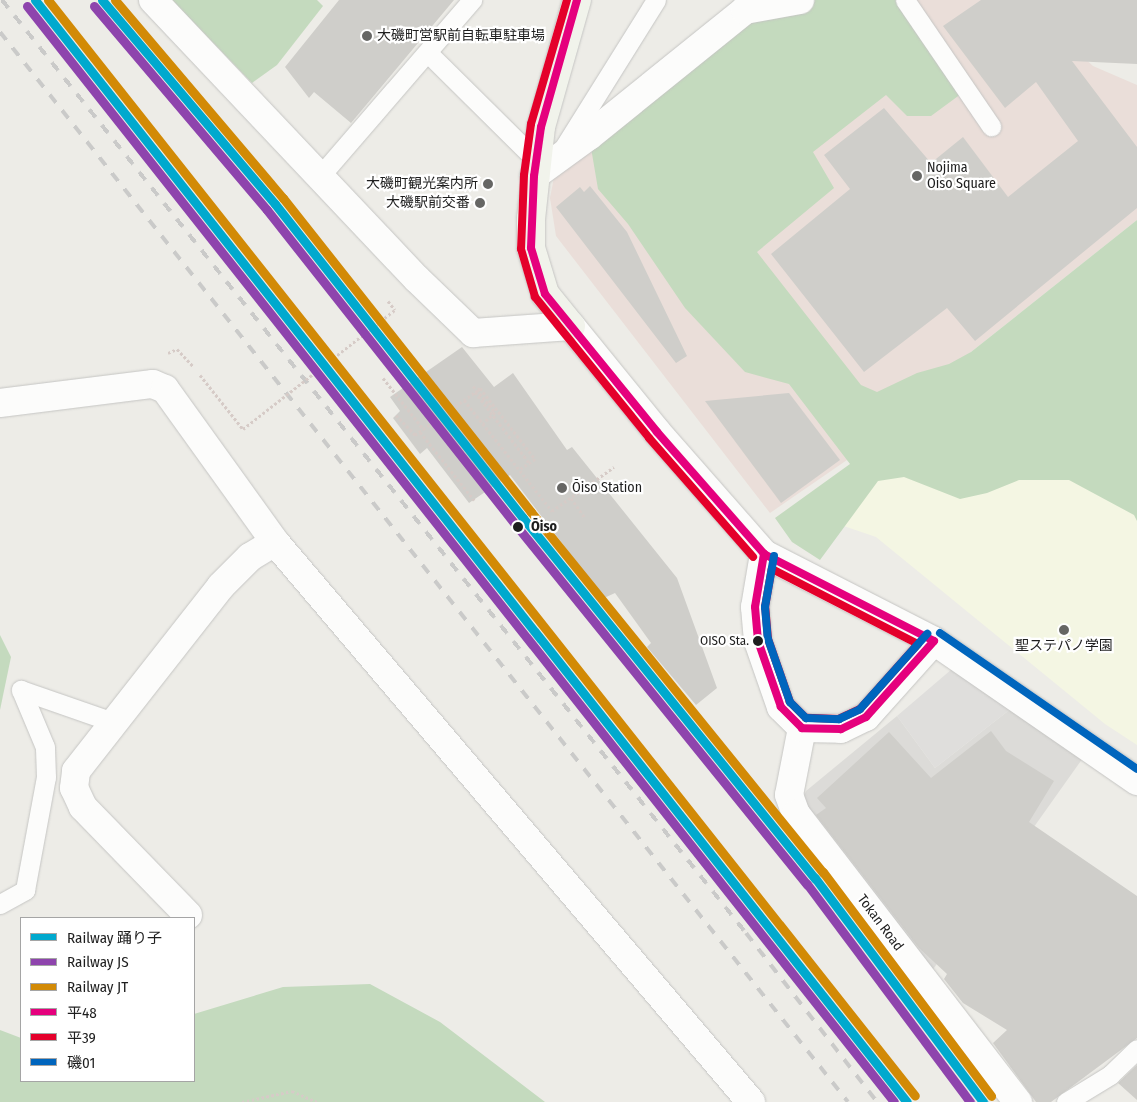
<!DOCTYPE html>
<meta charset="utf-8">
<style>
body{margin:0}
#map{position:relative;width:1137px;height:1102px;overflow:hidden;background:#edece7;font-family:"Fira Sans Condensed","Noto Sans JP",sans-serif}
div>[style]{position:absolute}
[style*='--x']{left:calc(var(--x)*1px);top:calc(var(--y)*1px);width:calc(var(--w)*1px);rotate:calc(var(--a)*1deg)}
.residential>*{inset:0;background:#dcdbd8}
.commercial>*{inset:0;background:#eaded9}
.education>*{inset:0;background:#f4f6e3}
.forest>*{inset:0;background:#c4dabe}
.parking>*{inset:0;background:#dfdedc}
.building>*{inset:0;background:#cfceca}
.path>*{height:3px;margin-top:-1.5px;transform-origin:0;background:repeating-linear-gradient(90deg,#d6cbc7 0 2.5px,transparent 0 5px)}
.roads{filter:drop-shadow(0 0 1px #c5c5c3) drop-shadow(0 0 1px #c5c5c3)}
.service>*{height:19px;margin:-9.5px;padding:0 9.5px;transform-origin:9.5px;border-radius:9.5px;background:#fcfcfb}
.minor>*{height:28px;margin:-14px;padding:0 14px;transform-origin:14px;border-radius:14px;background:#fcfcfb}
.tertiary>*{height:28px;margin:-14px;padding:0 14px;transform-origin:14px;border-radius:14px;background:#fcfcfb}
.secondary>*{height:28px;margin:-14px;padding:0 14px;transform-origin:14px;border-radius:14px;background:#f1f3eb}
.rail>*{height:4px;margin-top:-2px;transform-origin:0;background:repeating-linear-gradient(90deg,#cacac9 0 10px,transparent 0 20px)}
.path-bridge>*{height:3px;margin-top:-1.5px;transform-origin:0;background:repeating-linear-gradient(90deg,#d6cbc7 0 2.5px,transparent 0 5px)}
.bus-1>*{height:8px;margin:-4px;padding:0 4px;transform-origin:4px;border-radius:4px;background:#e5007d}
.bus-2>*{height:8px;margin:-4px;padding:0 4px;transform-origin:4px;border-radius:4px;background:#e4002b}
.bus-3>*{height:8px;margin:-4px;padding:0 4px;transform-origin:4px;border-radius:4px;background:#0065bd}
.rail-1>*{height:9px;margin:-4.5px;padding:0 4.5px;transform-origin:4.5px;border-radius:4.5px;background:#00a9ce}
.rail-2>*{height:9px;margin:-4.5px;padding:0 4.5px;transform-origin:4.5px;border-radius:4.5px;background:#8e44ad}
.rail-3>*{height:9px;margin:-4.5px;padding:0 4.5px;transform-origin:4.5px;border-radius:4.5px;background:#d28a06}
.dots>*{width:14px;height:14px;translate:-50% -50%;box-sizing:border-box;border:2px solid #fff;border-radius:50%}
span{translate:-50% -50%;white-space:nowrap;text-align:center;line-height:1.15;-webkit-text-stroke:4.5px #fff;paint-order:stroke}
.bus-label{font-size:13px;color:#1e1e1e}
.right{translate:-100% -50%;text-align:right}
.poi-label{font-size:14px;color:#1e1e1e}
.left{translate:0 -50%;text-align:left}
.stop-label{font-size:14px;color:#1e1e1e;font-weight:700}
.street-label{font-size:14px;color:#1e1e1e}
.legend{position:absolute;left:20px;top:917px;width:175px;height:165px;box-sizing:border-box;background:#fff;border:1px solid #a5a5a5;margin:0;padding:6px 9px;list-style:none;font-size:15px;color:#1e1e1e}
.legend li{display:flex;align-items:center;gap:10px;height:25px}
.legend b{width:25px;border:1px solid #a5a5a5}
</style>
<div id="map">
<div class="residential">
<i style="clip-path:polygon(1021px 701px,1090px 748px,924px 982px,796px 814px,806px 791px,897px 716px,935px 768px)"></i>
</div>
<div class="commercial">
<i style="clip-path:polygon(800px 0,1022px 0,1093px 66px,1137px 85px,1137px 220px,971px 352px,847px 460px,770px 513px,556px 236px,550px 198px,558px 156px)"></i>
</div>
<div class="education">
<i style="clip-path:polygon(898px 439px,1137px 481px,1137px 745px,1105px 724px,876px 537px,835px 523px)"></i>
</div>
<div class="forest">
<i style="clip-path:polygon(172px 0,317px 0,323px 6px,277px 65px,252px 83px)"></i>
<i style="clip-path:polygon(800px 0,905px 0,965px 91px,931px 116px,907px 116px,886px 95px,813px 152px,834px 188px,757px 252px,861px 385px,877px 392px,917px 373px,949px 364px,971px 352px,1137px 220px,1137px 521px,1134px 515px,1069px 480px,1019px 480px,987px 493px,960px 499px,904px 477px,878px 481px,820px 560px,792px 542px,775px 518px,850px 464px,789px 384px,745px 372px,685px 308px,628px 224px,598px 189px,589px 136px,745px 10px)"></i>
<i style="clip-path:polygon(0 635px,11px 657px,0 710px)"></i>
<i style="clip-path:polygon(370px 984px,440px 1022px,545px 1102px,0 1102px,0 1030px,21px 1038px,21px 1081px,194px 1081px,194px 1014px,283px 987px)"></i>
</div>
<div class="parking">
<i style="clip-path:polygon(952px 669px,1021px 701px,935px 768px,897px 716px)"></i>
</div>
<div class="building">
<i style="clip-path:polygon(339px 0,454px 0,351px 123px,314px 92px,309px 98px,285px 67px)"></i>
<i style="clip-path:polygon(981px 0,1137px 0,1137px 64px,1072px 61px,1137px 147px,1137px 208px,975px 341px,947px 308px,864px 372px,771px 254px,850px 189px,824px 155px,884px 108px,931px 163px,963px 137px,1008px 197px,1078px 141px,1036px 82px,1005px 108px,943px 26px)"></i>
<i style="clip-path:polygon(590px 186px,627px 232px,687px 356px,676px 363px,556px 207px,580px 187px,584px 192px)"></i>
<i style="clip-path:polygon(462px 347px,494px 387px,513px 373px,567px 450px,572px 447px,677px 578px,717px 688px,696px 705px,647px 647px,651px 643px,615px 593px,604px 598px,510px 475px,469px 503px,427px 448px,420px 454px,393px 418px,400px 411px,390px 397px)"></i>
<i style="clip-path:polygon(789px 393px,840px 460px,781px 503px,705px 401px)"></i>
<i style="clip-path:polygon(991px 731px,1006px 751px,1054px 781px,1029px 822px,1137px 896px,1137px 1038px,1051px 1102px,1036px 1102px,993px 1043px,1007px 1030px,963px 1003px,944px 979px,947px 974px,919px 948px,816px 815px,826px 808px,817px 798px,889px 732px,931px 778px)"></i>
<i style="clip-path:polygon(1137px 1065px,1137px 1100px,1118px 1083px)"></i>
</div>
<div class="path">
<i style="--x:388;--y:301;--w:11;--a:52"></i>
<i style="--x:168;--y:353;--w:10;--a:-24"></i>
<i style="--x:177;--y:349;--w:23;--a:47"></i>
<i style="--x:200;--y:375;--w:69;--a:51.5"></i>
<i style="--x:383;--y:378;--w:66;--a:51.7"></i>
<i style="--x:473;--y:386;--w:34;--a:50"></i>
<i style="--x:495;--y:412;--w:16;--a:137"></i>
<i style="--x:480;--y:388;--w:90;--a:52.2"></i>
<i style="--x:535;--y:459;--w:18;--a:146"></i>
<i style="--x:464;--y:400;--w:142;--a:51.6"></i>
<i style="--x:552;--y:511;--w:76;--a:-35.4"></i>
<i style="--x:396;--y:415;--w:28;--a:46"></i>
<i style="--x:415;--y:435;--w:74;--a:-35.6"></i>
<i style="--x:420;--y:432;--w:87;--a:51.5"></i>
<i style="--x:524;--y:456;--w:9;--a:54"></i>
<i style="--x:571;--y:498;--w:24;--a:55"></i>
<i style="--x:242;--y:1102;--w:51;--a:-12.4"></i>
<i style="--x:292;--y:1091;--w:27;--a:24"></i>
</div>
<div class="roads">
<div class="service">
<i style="--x:905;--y:0;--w:153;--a:55.7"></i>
<i style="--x:429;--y:54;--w:151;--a:44.7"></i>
<i style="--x:561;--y:152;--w:179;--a:-58"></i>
<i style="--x:320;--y:176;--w:233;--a:-49.2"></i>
<i style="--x:21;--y:690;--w:97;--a:19.2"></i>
<i style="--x:0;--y:904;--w:29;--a:-29"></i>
<i style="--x:25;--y:890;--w:115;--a:-79.5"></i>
<i style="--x:46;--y:777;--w:30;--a:-92"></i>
<i style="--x:45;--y:747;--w:62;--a:-112.8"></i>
<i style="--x:1066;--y:1102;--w:52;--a:-31.5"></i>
<i style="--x:1110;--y:1075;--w:37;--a:-44"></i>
</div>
<div class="minor">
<i style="--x:153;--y:0;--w:384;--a:46.6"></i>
<i style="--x:417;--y:279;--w:78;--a:44"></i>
<i style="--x:473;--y:333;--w:98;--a:-4.1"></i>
<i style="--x:534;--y:176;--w:68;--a:-36"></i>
<i style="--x:589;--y:136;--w:201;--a:-38.9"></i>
<i style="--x:745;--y:10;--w:56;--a:-10.3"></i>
<i style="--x:0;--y:403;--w:154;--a:-7.1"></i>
<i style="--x:153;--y:384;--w:13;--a:23"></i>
<i style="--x:165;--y:389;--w:188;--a:54.3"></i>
<i style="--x:275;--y:542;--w:735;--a:49.64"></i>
<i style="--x:802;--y:728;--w:68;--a:101"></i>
<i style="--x:789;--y:795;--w:20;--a:70"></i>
<i style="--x:796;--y:814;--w:364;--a:52.4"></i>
<i style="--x:188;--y:915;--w:151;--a:-134.2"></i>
<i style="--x:83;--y:807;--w:21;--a:-115"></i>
<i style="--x:74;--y:788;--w:17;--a:-83"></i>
<i style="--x:76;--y:771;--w:235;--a:-51.9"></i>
<i style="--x:221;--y:586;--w:41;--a:-45"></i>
<i style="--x:250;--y:557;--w:29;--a:-31"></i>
</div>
<div class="tertiary">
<i style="--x:571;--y:326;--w:136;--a:50.9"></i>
<i style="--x:657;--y:432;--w:162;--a:48.7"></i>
<i style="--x:764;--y:554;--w:191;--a:27.1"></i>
<i style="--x:934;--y:641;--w:247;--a:34.6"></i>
<i style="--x:764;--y:554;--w:54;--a:99.6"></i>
<i style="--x:755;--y:607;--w:34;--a:85"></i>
<i style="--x:758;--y:641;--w:70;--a:70.8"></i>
<i style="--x:781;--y:707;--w:30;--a:45"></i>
<i style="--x:802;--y:728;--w:39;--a:1"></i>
<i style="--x:841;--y:729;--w:28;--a:-26"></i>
<i style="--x:866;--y:717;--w:102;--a:-48.2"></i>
</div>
<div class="secondary">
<i style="--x:571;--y:326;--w:41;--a:-129.1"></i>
<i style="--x:545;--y:294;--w:48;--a:-106.9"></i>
<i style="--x:531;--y:248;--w:29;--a:-90"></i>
<i style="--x:531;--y:219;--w:93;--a:-83.8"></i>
<i style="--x:541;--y:127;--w:132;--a:-74.2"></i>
</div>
</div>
<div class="rail">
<i style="--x:2;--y:0;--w:1193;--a:51.43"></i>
<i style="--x:746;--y:933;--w:214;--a:52.2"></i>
<i style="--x:0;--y:32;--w:1365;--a:51.6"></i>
</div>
<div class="path-bridge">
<i style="--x:480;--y:388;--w:6;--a:141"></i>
<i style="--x:475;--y:392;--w:81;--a:52.6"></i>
<i style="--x:243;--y:429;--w:193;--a:-38.1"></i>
</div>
<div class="bus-1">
<i style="--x:577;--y:0;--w:132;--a:105.8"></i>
<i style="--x:541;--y:127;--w:49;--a:98.1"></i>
<i style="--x:534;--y:176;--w:72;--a:92.4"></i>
<i style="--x:531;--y:248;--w:48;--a:73.1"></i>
<i style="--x:545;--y:294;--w:178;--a:50.9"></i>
<i style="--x:657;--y:432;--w:162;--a:48.7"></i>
<i style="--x:764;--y:554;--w:191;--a:27.1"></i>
<i style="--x:934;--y:641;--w:102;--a:131.8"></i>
<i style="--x:866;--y:717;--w:28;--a:154"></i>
<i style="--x:841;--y:729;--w:39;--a:-179"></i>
<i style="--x:802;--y:728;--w:30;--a:-135"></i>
<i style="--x:781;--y:707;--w:70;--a:-109.2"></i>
<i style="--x:758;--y:641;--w:34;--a:-95"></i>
<i style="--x:755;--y:607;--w:54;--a:-80.4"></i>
</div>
<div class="bus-2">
<i style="--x:567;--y:0;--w:129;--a:106.2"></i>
<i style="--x:531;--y:124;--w:51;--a:97.8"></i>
<i style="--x:524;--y:175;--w:74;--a:92.3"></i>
<i style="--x:521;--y:249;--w:50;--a:73.7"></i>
<i style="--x:535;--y:297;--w:181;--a:51"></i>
<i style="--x:649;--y:438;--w:158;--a:48.8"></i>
<i style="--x:772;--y:569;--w:164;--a:27.2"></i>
<i style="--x:918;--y:644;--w:87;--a:131.7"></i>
<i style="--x:860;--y:709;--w:23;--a:155"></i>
<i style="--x:839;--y:719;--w:33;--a:-178"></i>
<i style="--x:806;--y:718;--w:23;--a:-135"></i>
<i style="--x:790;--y:702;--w:67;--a:-109.2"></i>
<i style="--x:768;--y:639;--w:32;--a:-95"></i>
<i style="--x:765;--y:607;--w:39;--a:-80"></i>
</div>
<div class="bus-3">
<i style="--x:774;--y:556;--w:52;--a:100"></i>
<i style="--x:765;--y:607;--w:32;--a:85"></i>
<i style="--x:768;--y:639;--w:67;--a:70.8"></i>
<i style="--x:790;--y:702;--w:23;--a:45"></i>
<i style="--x:806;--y:718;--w:33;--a:2"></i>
<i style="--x:839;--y:719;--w:23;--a:-25"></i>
<i style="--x:860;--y:709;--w:101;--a:-48.2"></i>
<i style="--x:940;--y:633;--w:239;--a:34.6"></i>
</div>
<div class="rail-1">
<i style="--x:35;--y:0;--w:1405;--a:51.65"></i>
<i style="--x:102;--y:0;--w:267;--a:49.7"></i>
<i style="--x:275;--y:204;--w:400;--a:51.7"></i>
<i style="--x:523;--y:518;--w:464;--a:51"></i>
<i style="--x:815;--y:878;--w:280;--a:53.1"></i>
</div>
<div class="rail-2">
<i style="--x:27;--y:6;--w:1397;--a:51.65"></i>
<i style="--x:94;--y:6;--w:267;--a:49.7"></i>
<i style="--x:267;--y:210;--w:400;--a:51.7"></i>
<i style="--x:515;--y:524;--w:464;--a:51"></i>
<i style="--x:807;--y:884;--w:272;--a:53.2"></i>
</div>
<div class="rail-3">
<i style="--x:48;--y:0;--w:1397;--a:51.65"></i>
<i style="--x:115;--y:0;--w:260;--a:49.7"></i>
<i style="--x:283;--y:198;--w:400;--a:51.7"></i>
<i style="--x:531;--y:512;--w:464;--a:51"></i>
<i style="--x:823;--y:872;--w:280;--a:53.1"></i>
</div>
<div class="dots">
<i style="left:367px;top:36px;background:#666664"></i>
<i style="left:917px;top:176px;background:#666664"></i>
<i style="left:488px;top:184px;background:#666664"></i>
<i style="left:480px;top:203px;background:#666664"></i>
<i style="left:562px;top:488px;background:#666664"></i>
<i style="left:518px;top:527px;background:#1e1e1e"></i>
<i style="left:1064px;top:630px;background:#666664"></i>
<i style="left:758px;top:641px;background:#1e1e1e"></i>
</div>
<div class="bus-label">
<span class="right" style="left:749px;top:641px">OISO Sta.</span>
</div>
<div class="poi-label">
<span class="left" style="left:377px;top:36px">大磯町営駅前自転車駐車場</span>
<span class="left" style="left:927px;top:176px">Nojima<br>Oiso Square</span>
<span class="right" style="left:478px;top:184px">大磯町観光案内所</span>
<span class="right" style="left:470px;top:203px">大磯駅前交番</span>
<span class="left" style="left:572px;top:488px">Ōiso Station</span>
<span style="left:1064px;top:646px">聖ステパノ学園</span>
</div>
<div class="stop-label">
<span class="left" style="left:531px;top:527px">Ōiso</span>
</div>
<div class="street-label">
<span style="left:880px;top:923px;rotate:53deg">Tokan Road</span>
</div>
<ul class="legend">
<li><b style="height:6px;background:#00a9ce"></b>Railway 踊り子</li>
<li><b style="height:6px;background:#8e44ad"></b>Railway JS</li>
<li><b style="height:6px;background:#d28a06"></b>Railway JT</li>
<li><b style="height:6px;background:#e5007d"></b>平48</li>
<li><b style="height:6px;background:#e4002b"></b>平39</li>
<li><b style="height:6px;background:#0065bd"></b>磯01</li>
</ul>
</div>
